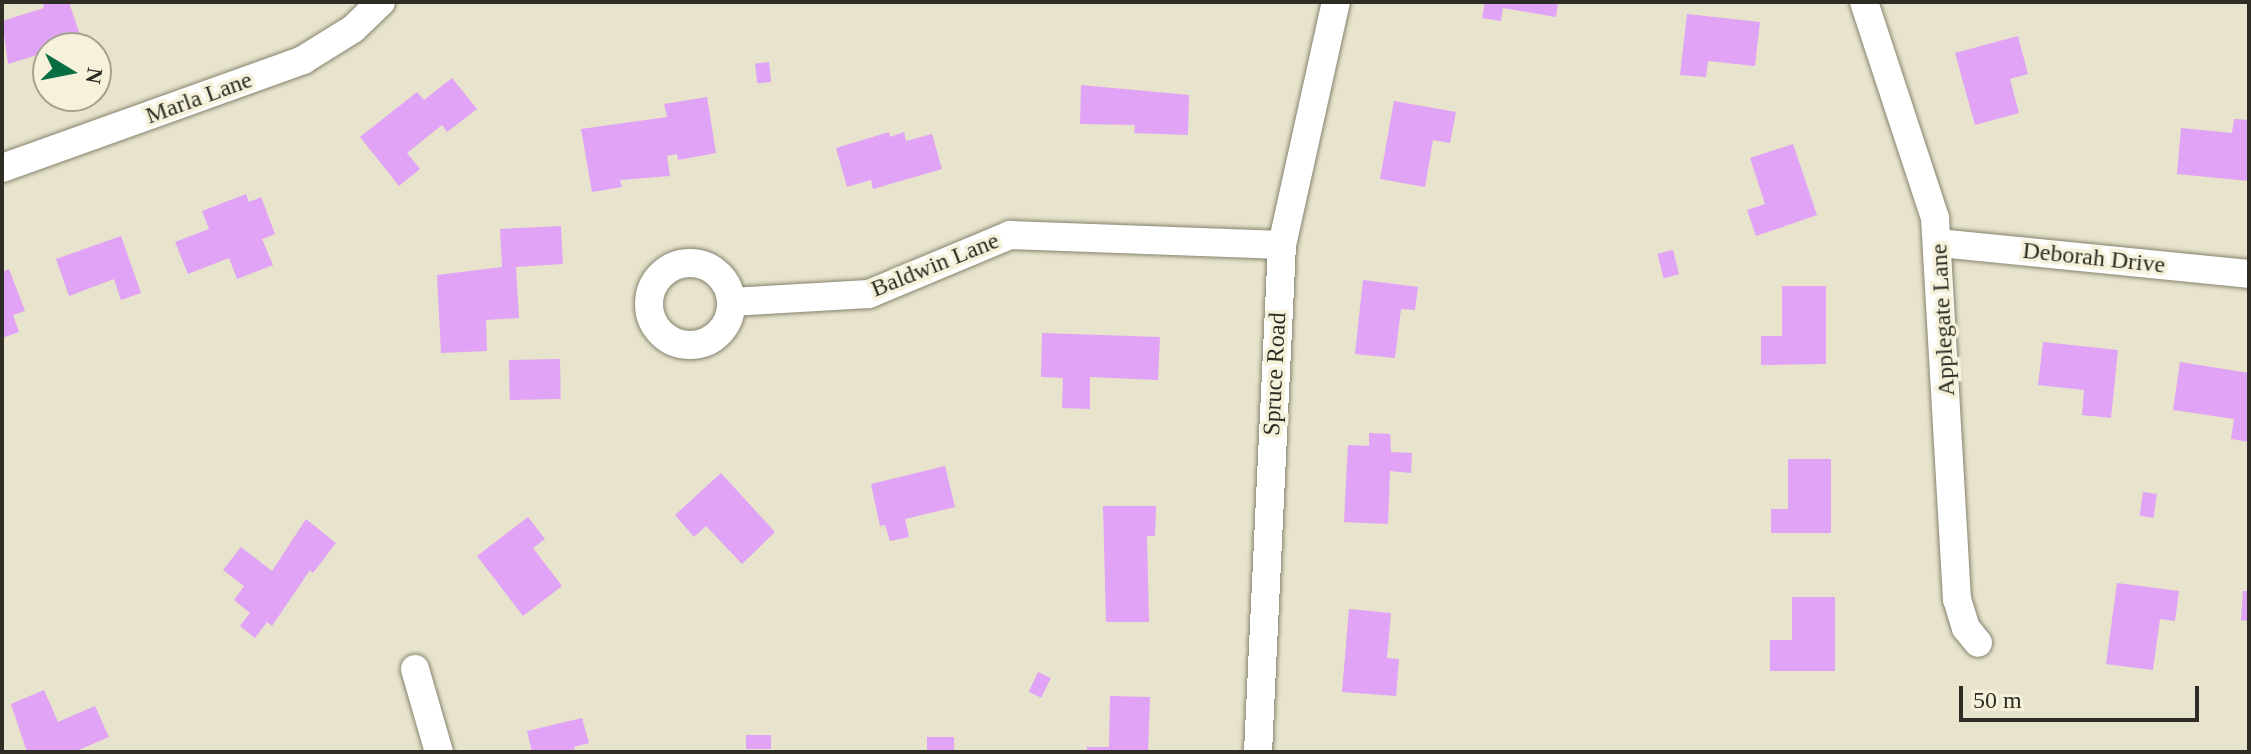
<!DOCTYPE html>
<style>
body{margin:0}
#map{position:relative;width:2251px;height:754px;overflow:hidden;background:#e7e3cd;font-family:Georgia,serif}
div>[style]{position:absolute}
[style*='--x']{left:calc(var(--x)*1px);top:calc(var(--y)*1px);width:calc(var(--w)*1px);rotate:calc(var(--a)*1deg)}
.building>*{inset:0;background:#e0a3f5;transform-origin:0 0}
.roads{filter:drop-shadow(0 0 2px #86836e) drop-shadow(0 0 2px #86836e)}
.street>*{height:28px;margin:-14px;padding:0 14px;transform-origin:14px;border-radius:14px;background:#fff}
.street>.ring{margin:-14px;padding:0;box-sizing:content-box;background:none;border:28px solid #fff;border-radius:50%}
span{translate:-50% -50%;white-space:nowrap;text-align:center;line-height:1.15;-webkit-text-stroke:7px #f5f1da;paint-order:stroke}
.street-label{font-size:24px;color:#2e2c24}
.frame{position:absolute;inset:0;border:4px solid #2e2c24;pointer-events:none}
.north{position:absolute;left:32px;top:32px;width:80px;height:80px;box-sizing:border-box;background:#f5f1da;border:2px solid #a5a291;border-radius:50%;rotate:100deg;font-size:22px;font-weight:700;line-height:32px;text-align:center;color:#2e2c24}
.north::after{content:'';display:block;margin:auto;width:28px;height:36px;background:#086d43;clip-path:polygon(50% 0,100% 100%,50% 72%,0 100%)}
.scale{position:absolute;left:1959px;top:686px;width:240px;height:36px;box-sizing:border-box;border:4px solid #2e2c24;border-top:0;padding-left:10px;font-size:24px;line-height:28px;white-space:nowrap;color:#2e2c24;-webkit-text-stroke:6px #f5f1da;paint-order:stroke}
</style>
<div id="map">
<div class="building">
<i style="clip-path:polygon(42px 2px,69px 2px,82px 41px,8px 64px,2px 21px,44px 8px)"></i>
<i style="clip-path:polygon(1485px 2px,1558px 2px,1556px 17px,1503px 8px,1501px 21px,1482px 18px)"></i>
<i style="clip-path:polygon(1687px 14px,1760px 22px,1755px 66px,1708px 61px,1706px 77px,1680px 75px)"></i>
<i style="clip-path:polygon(2018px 36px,2028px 74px,2010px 79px,2019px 113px,1975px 125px,1955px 53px)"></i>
<i style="left:769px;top:62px;width:20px;height:14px;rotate:84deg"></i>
<i style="clip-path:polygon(452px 78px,477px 109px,447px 132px,442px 125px,407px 153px,420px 169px,399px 186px,360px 137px,417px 92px,424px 100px)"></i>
<i style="clip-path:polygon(1081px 85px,1189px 95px,1188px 135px,1134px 133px,1135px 125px,1080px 124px)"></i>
<i style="clip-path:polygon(707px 97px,716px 153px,678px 160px,677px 154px,667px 156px,670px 176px,620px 180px,622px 187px,592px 192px,581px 129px,667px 117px,664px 104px)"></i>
<i style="clip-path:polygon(1394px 101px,1456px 112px,1450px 143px,1433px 140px,1425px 187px,1380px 179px)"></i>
<i style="clip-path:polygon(2234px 119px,2249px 120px,2249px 181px,2177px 174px,2181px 128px,2232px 133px)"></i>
<i style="clip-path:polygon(889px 132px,890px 137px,904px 132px,906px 141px,932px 134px,942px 169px,873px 189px,871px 180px,847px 187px,836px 148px)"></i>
<i style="clip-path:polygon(1793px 144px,1817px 215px,1756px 236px,1747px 210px,1765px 204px,1750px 158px)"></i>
<i style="clip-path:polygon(246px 194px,249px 202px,261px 197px,275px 234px,262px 239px,273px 265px,237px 279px,229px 258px,188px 274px,175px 242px,209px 229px,202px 211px)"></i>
<i style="clip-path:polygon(561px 226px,563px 264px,516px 267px,519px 318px,486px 320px,487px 351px,441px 353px,437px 275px,502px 267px,500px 229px)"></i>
<i style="clip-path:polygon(121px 236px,141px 293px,121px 300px,114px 279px,69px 296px,56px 259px)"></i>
<i style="left:1673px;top:250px;width:25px;height:16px;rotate:76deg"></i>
<i style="clip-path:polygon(9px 269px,25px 311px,13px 315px,19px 332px,2px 338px,2px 272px)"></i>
<i style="clip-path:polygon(1363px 280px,1418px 287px,1415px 310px,1401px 309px,1395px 358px,1355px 354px)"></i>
<i style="clip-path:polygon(1782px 286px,1826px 286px,1826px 364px,1761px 365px,1761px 336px,1782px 336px)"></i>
<i style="clip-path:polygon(1042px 333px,1160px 337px,1158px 380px,1090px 377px,1090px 409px,1062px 408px,1063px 378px,1041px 377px)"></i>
<i style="clip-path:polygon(2043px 342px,2118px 350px,2111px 418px,2082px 415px,2084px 390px,2038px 385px)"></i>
<i style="left:560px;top:359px;width:40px;height:51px;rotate:89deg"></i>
<i style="clip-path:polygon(2180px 362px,2249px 373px,2249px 442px,2231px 439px,2234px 419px,2173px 410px)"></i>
<i style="clip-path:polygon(1369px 433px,1390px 434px,1391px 452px,1412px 453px,1411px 473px,1390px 471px,1388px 524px,1344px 522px,1348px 445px,1369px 446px)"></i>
<i style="clip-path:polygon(1788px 459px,1831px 459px,1831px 533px,1771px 533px,1771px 509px,1788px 509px)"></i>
<i style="clip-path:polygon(945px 466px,955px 507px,905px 519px,909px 537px,890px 541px,885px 525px,880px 526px,871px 484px)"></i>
<i style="clip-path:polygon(721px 473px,775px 532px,742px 564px,706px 526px,694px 537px,675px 515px)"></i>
<i style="left:2143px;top:492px;width:14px;height:24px;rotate:8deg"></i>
<i style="clip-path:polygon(1103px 506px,1156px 506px,1155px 536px,1147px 536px,1149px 622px,1106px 622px)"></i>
<i style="clip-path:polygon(528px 517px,545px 539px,533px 548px,562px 586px,523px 616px,477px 556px)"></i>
<i style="clip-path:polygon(306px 519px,336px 543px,313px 573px,310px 570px,272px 626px,267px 622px,255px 638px,240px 626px,250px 613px,234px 600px,244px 586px,223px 570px,241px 547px,272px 571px)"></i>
<i style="clip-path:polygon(2117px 583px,2179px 591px,2175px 621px,2160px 619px,2153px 670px,2106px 664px)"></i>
<i style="clip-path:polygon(2243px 591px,2249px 591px,2249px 621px,2241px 620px)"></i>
<i style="clip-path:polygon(1792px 597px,1835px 597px,1835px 671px,1770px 671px,1770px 640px,1792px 640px)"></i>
<i style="clip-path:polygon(1349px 609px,1391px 613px,1387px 658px,1399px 659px,1396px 696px,1342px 692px)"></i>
<i style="left:1038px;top:672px;width:14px;height:22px;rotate:25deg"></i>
<i style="clip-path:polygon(44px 690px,58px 722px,95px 706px,109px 737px,74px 752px,27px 752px,11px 704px)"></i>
<i style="clip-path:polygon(1110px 696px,1150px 697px,1148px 752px,1087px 752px,1087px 747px,1109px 747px)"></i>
<i style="clip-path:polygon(582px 718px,589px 743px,574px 747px,575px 752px,532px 752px,527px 731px)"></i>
<i style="left:746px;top:735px;width:25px;height:14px"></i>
<i style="left:954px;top:737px;width:15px;height:27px;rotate:90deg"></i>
</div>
<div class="roads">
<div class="street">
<i style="--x:1864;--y:2;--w:227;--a:71.8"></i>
<i style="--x:1935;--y:218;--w:382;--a:86.7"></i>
<i style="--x:1957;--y:599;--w:30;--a:73"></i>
<i style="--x:1966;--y:628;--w:19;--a:51"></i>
<i style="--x:2;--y:168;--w:320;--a:-19.7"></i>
<i style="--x:303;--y:60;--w:59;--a:-31.8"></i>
<i style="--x:353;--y:29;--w:39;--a:-44"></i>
<i style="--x:1939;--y:243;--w:312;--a:5.7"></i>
<i class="ring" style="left:649px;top:263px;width:54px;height:54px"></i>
<i style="--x:731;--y:302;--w:138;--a:-3.3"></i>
<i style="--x:869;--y:294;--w:153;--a:-22.7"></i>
<i style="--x:1010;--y:235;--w:272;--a:2.1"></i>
<i style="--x:415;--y:669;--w:86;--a:73.9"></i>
<i style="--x:1258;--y:752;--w:508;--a:-87.29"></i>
<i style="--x:1282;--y:245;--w:249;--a:-77.5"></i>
</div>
</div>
<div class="street-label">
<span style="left:199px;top:98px;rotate:-20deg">Marla Lane</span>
<span style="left:2094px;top:258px;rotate:6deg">Deborah Drive</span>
<span style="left:935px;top:265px;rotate:-22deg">Baldwin Lane</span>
<span style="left:1943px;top:320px;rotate:-93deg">Applegate Lane</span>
<span style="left:1275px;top:374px;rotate:-87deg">Spruce Road</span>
</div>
<div class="frame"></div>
<div class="north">N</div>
<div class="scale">50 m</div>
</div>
